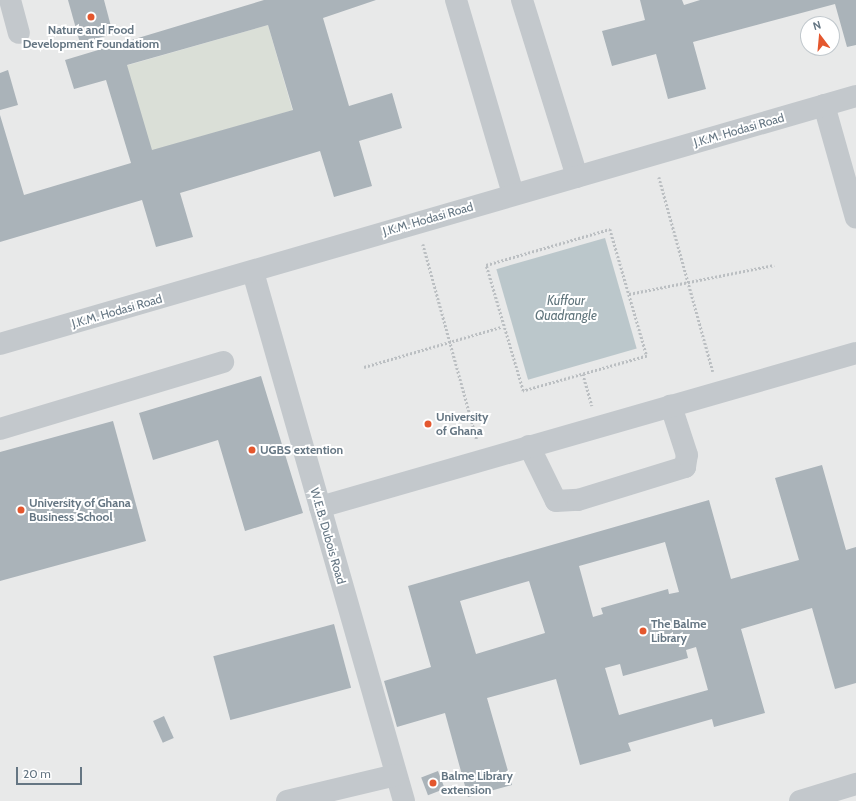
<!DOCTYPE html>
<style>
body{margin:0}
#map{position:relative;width:856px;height:801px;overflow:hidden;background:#fafaf8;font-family:Cabin,sans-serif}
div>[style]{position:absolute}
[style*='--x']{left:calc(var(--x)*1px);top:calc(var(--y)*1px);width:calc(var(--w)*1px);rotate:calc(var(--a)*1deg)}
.built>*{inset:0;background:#e8e9e9}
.green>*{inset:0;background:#dadfd7;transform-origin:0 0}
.water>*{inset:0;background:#bbc7cb;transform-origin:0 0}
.building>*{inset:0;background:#aab3b9;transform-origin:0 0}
.path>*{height:2.5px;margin-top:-1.25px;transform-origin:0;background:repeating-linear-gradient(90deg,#bbbfc2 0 2px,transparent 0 4px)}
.minor>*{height:22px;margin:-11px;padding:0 11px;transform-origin:11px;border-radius:11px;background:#c3c8cc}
.dots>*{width:11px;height:11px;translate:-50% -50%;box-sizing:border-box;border:2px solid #fff;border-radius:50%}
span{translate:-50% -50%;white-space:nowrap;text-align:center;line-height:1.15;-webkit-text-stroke:4px #fff;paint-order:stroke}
.poi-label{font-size:12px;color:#657683;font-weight:700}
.left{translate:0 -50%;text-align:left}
.street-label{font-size:12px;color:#657683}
.water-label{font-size:13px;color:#60757c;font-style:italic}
.north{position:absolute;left:800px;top:16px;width:40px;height:40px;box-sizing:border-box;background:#fff;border:1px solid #c1c8cd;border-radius:50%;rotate:344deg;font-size:11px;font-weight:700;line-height:16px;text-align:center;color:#657683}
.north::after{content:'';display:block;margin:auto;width:14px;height:18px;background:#e4572e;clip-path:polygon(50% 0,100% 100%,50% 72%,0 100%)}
.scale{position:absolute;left:16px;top:767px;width:66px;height:18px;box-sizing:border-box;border:2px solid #657683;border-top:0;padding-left:5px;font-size:12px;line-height:14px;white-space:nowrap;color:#657683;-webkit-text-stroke:3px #fff;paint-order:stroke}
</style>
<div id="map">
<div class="built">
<i style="clip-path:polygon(evenodd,0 0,856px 0,856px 801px,0 801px,0 0,808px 24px,832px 24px,832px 48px,808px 48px,808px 24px)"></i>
</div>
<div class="green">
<i style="left:268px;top:25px;width:89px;height:147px;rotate:74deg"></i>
</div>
<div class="water">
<i style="left:605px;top:238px;width:115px;height:113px;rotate:74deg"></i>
</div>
<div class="building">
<i style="clip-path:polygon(68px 0,104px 0,113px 34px,80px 43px)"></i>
<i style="clip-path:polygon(evenodd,264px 0,376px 0,323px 18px,349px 106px,392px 93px,402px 128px,359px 141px,372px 186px,334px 197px,320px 151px,180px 193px,193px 237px,156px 247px,142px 200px,0 242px,0 115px,24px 195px,131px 163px,106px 80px,74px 89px,65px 60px,264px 0,268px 25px,293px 110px,152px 150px,127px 65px,268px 25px)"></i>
<i style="clip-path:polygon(640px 0,682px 0,684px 5px,700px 0,856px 0,856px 45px,847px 47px,835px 4px,693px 42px,706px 89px,668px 99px,656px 54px,612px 66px,602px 31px,645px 20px)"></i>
<i style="clip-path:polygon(8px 70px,18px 105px,0 110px,0 73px)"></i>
<i style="clip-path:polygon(261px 376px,303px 513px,245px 531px,218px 440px,153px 460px,139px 413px)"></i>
<i style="clip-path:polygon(113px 421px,146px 541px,0 581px,0 452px)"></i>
<i style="clip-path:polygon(evenodd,822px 465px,846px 550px,856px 547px,856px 683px,835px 689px,812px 608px,741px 629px,765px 713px,714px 727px,712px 719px,628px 743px,631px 751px,580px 765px,556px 679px,487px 698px,512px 785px,468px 797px,445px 713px,397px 727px,384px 681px,431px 667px,408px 586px,709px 500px,731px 579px,799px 560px,775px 478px,822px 465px,665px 542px,679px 592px,669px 594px,668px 589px,601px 608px,603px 614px,593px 617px,579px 566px,665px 542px,822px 465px,529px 581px,545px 633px,476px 654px,460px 601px,529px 581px,822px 465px,696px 647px,708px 690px,619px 715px,605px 668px,620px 664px,623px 676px,688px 658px,686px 650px,696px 647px)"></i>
<i style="left:334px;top:624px;width:66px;height:125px;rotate:75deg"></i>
<i style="left:164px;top:716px;width:24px;height:12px;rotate:66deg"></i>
<i style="left:438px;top:771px;width:19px;height:18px;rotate:69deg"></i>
</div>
<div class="path">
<i style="--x:659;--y:177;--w:202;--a:74.5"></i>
<i style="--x:610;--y:229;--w:132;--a:73.8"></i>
<i style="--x:647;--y:356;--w:129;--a:164.2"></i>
<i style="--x:523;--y:391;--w:131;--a:-106.4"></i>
<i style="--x:486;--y:265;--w:129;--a:-16.2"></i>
<i style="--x:423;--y:244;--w:203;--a:74.6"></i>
<i style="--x:629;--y:294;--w:148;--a:-11.3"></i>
<i style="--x:364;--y:367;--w:143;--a:-16.3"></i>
<i style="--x:583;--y:374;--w:33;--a:74"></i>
</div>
<div class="minor">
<i style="--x:10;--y:0;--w:34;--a:75"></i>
<i style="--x:456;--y:0;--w:202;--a:73.6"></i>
<i style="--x:522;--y:0;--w:185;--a:72.7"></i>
<i style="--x:824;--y:105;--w:117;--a:74.2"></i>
<i style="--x:253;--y:272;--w:550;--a:74.07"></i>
<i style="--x:0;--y:344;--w:891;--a:-16.16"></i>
<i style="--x:0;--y:429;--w:233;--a:-16.7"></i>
<i style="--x:529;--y:446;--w:61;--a:63.9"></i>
<i style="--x:556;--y:501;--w:22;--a:-3"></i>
<i style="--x:578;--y:500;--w:112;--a:-17.1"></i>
<i style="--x:685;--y:467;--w:12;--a:-81"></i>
<i style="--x:687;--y:455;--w:52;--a:-108.1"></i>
<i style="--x:320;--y:507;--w:558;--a:-16.03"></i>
<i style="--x:287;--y:801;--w:112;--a:-13.4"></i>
<i style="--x:800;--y:801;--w:59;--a:-16.9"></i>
</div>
<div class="dots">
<i style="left:91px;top:17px;background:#e4572e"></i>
<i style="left:428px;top:424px;background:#e4572e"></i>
<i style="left:252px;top:450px;background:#e4572e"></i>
<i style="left:21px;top:510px;background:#e4572e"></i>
<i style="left:643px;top:631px;background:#e4572e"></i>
<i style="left:433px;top:783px;background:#e4572e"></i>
</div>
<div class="poi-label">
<span style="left:91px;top:37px">Nature and Food<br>Development Foundatiom</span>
<span class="left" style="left:436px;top:424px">University<br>of Ghana</span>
<span class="left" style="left:260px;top:450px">UGBS extention</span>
<span class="left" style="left:29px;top:510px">University of Ghana<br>Business School</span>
<span class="left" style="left:651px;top:631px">The Balme<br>Library</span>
<span class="left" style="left:441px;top:783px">Balme Library<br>extension</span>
</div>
<div class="street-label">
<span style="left:739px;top:130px;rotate:-16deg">J.K.M. Hodasi Road</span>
<span style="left:428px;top:219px;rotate:-16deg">J.K.M. Hodasi Road</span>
<span style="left:117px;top:311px;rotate:-16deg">J.K.M. Hodasi Road</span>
<span style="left:328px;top:536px;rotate:74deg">W.E.B. Dubois Road</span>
</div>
<div class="water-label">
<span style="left:566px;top:308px">Kuffour<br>Quadrangle</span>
</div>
<div class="north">N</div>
<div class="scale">20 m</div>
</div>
